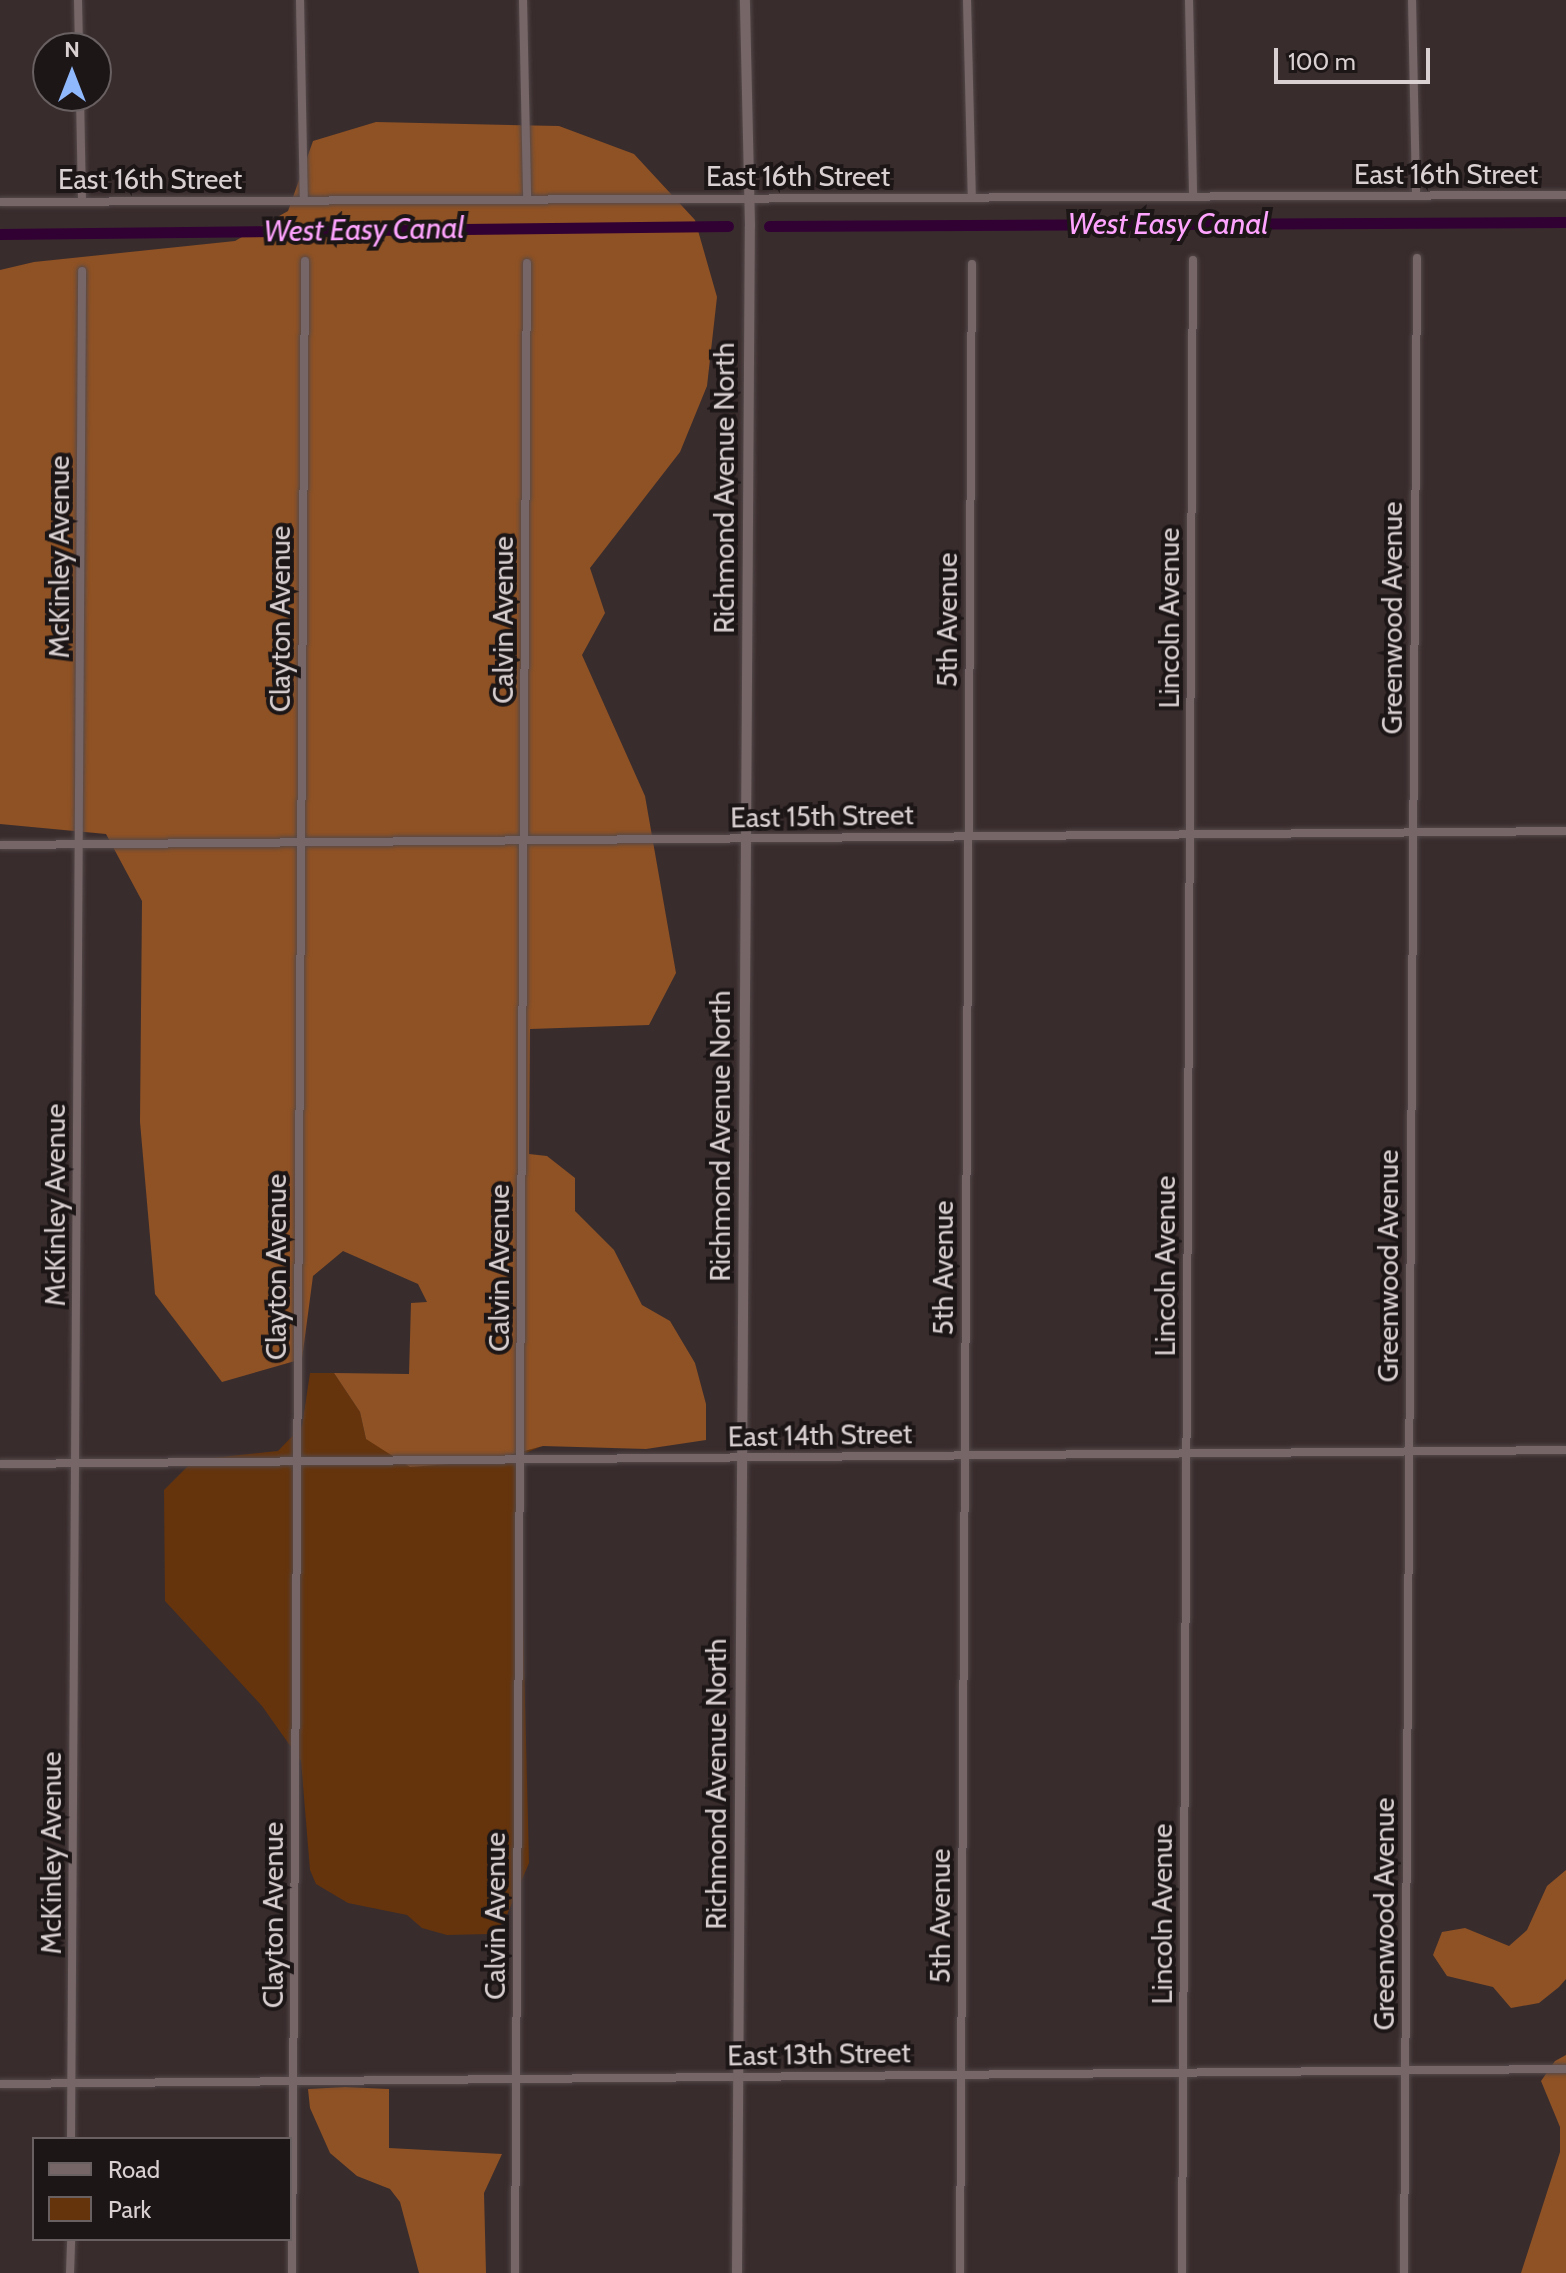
<!DOCTYPE html>
<style>
body{margin:0}
#map{position:relative;width:1566px;height:2273px;overflow:hidden;background:#392c2d;font-family:Cabin,sans-serif}
div>[style]{position:absolute}
[style*='--x']{left:calc(var(--x)*1px);top:calc(var(--y)*1px);width:calc(var(--w)*1px);rotate:calc(var(--a)*1deg)}
.green>*{inset:0;background:#65340c}
.forest>*{inset:0;background:#8f5224}
.canal>*{height:11px;margin:-5.5px;padding:0 5.5px;transform-origin:5.5px;border-radius:5.5px;background:#320134}
.roads{filter:drop-shadow(0 0 2px #54494a) drop-shadow(0 0 2px #54494a)}
.minor>*{height:8px;margin:-4px;padding:0 4px;transform-origin:4px;border-radius:4px;background:#766668}
.tertiary>*{height:10px;margin:-5px;padding:0 5px;transform-origin:5px;border-radius:5px;background:#766668}
span{translate:-50% -50%;white-space:nowrap;text-align:center;line-height:1.15;-webkit-text-stroke:8px #1c1617;paint-order:stroke}
.street-label{font-size:28px;color:#d9d0d1}
.water-label{font-size:30px;color:#fea3fe;font-style:italic}
.legend{position:absolute;left:32px;top:2137px;width:260px;height:104px;box-sizing:border-box;background:#1c1617;border:2px solid #686061;margin:0;padding:10px 14px;list-style:none;font-size:24px;color:#d9d0d1}
.legend li{display:flex;align-items:center;gap:16px;height:40px}
.legend b{width:40px;border:2px solid #686061}
.north{position:absolute;left:32px;top:32px;width:80px;height:80px;box-sizing:border-box;background:#1c1617;border:2px solid #686061;border-radius:50%;rotate:0deg;font-size:22px;font-weight:700;line-height:32px;text-align:center;color:#d9d0d1}
.north::after{content:'';display:block;margin:auto;width:28px;height:36px;background:#90b8fd;clip-path:polygon(50% 0,100% 100%,50% 72%,0 100%)}
.scale{position:absolute;left:1274px;top:48px;width:156px;height:36px;box-sizing:border-box;border:4px solid #d9d0d1;border-top:0;padding-left:10px;font-size:24px;line-height:28px;white-space:nowrap;color:#d9d0d1;-webkit-text-stroke:6px #1c1617;paint-order:stroke}
</style>
<div id="map">
<div class="green">
<i style="clip-path:polygon(310px 1373px,334px 1373px,360px 1412px,366px 1439px,488px 1461px,542px 1446px,519px 1456px,529px 1863px,504px 1922px,489px 1934px,447px 1935px,422px 1928px,407px 1915px,348px 1903px,316px 1884px,310px 1870px,301px 1761px,262px 1706px,165px 1601px,164px 1490px,194px 1460px,278px 1451px,302px 1426px)"></i>
</div>
<div class="forest">
<i style="clip-path:polygon(376px 122px,559px 126px,634px 154px,695px 220px,717px 297px,707px 386px,680px 452px,590px 568px,605px 613px,582px 655px,645px 796px,676px 973px,649px 1025px,530px 1029px,529px 1154px,547px 1156px,575px 1178px,575px 1211px,614px 1250px,642px 1305px,670px 1321px,695px 1363px,706px 1404px,706px 1440px,646px 1449px,543px 1446px,488px 1461px,410px 1467px,366px 1439px,360px 1412px,334px 1373px,409px 1374px,411px 1303px,427px 1302px,418px 1284px,343px 1251px,313px 1276px,302px 1359px,222px 1382px,155px 1294px,140px 1122px,142px 901px,106px 834px,0 824px,0 270px,34px 262px,235px 241px,288px 211px,313px 141px)"></i>
<i style="clip-path:polygon(1566px 1870px,1566px 1979px,1559px 1987px,1539px 2003px,1511px 2008px,1493px 1987px,1447px 1976px,1433px 1955px,1442px 1932px,1465px 1928px,1509px 1946px,1527px 1930px,1547px 1886px)"></i>
<i style="clip-path:polygon(1566px 2055px,1566px 2273px,1521px 2273px,1560px 2152px,1560px 2127px,1541px 2081px,1555px 2061px)"></i>
<i style="clip-path:polygon(345px 2087px,389px 2089px,389px 2148px,502px 2154px,484px 2193px,486px 2273px,419px 2273px,400px 2202px,390px 2189px,357px 2176px,330px 2153px,310px 2108px,308px 2089px)"></i>
</div>
<div class="canal">
<i style="--x:769;--y:226;--w:797;--a:-0.29"></i>
<i style="--x:0;--y:234;--w:728;--a:-0.63"></i>
</div>
<div class="roads">
<div class="minor">
<i style="--x:78;--y:0;--w:48;--a:88.8"></i>
<i style="--x:300;--y:0;--w:200;--a:88.9"></i>
<i style="--x:523;--y:0;--w:199;--a:88.8"></i>
<i style="--x:967;--y:0;--w:198;--a:88.6"></i>
<i style="--x:1189;--y:0;--w:196;--a:88.8"></i>
<i style="--x:1412;--y:0;--w:195;--a:88.8"></i>
<i style="--x:80;--y:96;--w:105;--a:88.9"></i>
<i style="--x:0;--y:202;--w:1566;--a:-0.26"></i>
<i style="--x:0;--y:845;--w:1566;--a:-0.51"></i>
<i style="--x:0;--y:1464;--w:1566;--a:-0.51"></i>
<i style="--x:0;--y:2084;--w:1566;--a:-0.55"></i>
<i style="--x:71;--y:2139;--w:1868;--a:-89.66"></i>
<i style="--x:70;--y:2273;--w:34;--a:-88"></i>
<i style="--x:292;--y:2273;--w:2012;--a:-89.63"></i>
<i style="--x:515;--y:2273;--w:2010;--a:-89.66"></i>
<i style="--x:960;--y:2273;--w:2009;--a:-89.66"></i>
<i style="--x:1182;--y:2273;--w:2013;--a:-89.69"></i>
<i style="--x:1404;--y:2273;--w:2015;--a:-89.63"></i>
</div>
<div class="tertiary">
<i style="--x:737;--y:2273;--w:2047;--a:-89.64"></i>
<i style="--x:750;--y:226;--w:226;--a:-91.3"></i>
</div>
</div>
<div class="street-label">
<span style="left:1446px;top:174px">East 16th Street</span>
<span style="left:798px;top:176px">East 16th Street</span>
<span style="left:150px;top:179px">East 16th Street</span>
<span style="left:724px;top:488px;rotate:-90deg">Richmond Avenue North</span>
<span style="left:59px;top:557px;rotate:-90deg">McKinley Avenue</span>
<span style="left:1169px;top:618px;rotate:-90deg">Lincoln Avenue</span>
<span style="left:1392px;top:618px;rotate:-90deg">Greenwood Avenue</span>
<span style="left:280px;top:619px;rotate:-90deg">Clayton Avenue</span>
<span style="left:503px;top:620px;rotate:-90deg">Calvin Avenue</span>
<span style="left:947px;top:620px;rotate:-90deg">5th Avenue</span>
<span style="left:822px;top:816px;rotate:-1deg">East 15th Street</span>
<span style="left:720px;top:1136px;rotate:-90deg">Richmond Avenue North</span>
<span style="left:55px;top:1205px;rotate:-90deg">McKinley Avenue</span>
<span style="left:1165px;top:1266px;rotate:-90deg">Lincoln Avenue</span>
<span style="left:1388px;top:1266px;rotate:-90deg">Greenwood Avenue</span>
<span style="left:276px;top:1267px;rotate:-90deg">Clayton Avenue</span>
<span style="left:499px;top:1268px;rotate:-90deg">Calvin Avenue</span>
<span style="left:943px;top:1268px;rotate:-90deg">5th Avenue</span>
<span style="left:820px;top:1435px;rotate:-1deg">East 14th Street</span>
<span style="left:716px;top:1784px;rotate:-90deg">Richmond Avenue North</span>
<span style="left:51px;top:1853px;rotate:-90deg">McKinley Avenue</span>
<span style="left:1162px;top:1914px;rotate:-90deg">Lincoln Avenue</span>
<span style="left:1384px;top:1914px;rotate:-90deg">Greenwood Avenue</span>
<span style="left:273px;top:1915px;rotate:-90deg">Clayton Avenue</span>
<span style="left:495px;top:1916px;rotate:-90deg">Calvin Avenue</span>
<span style="left:940px;top:1916px;rotate:-90deg">5th Avenue</span>
<span style="left:819px;top:2054px;rotate:-1deg">East 13th Street</span>
</div>
<div class="water-label">
<span style="left:1168px;top:224px">West Easy Canal</span>
<span style="left:364px;top:230px;rotate:-1deg">West Easy Canal</span>
</div>
<ul class="legend">
<li><b style="height:10px;background:#766668"></b>Road</li>
<li><b style="height:22px;background:#65340c"></b>Park</li>
</ul>
<div class="north">N</div>
<div class="scale">100 m</div>
</div>
